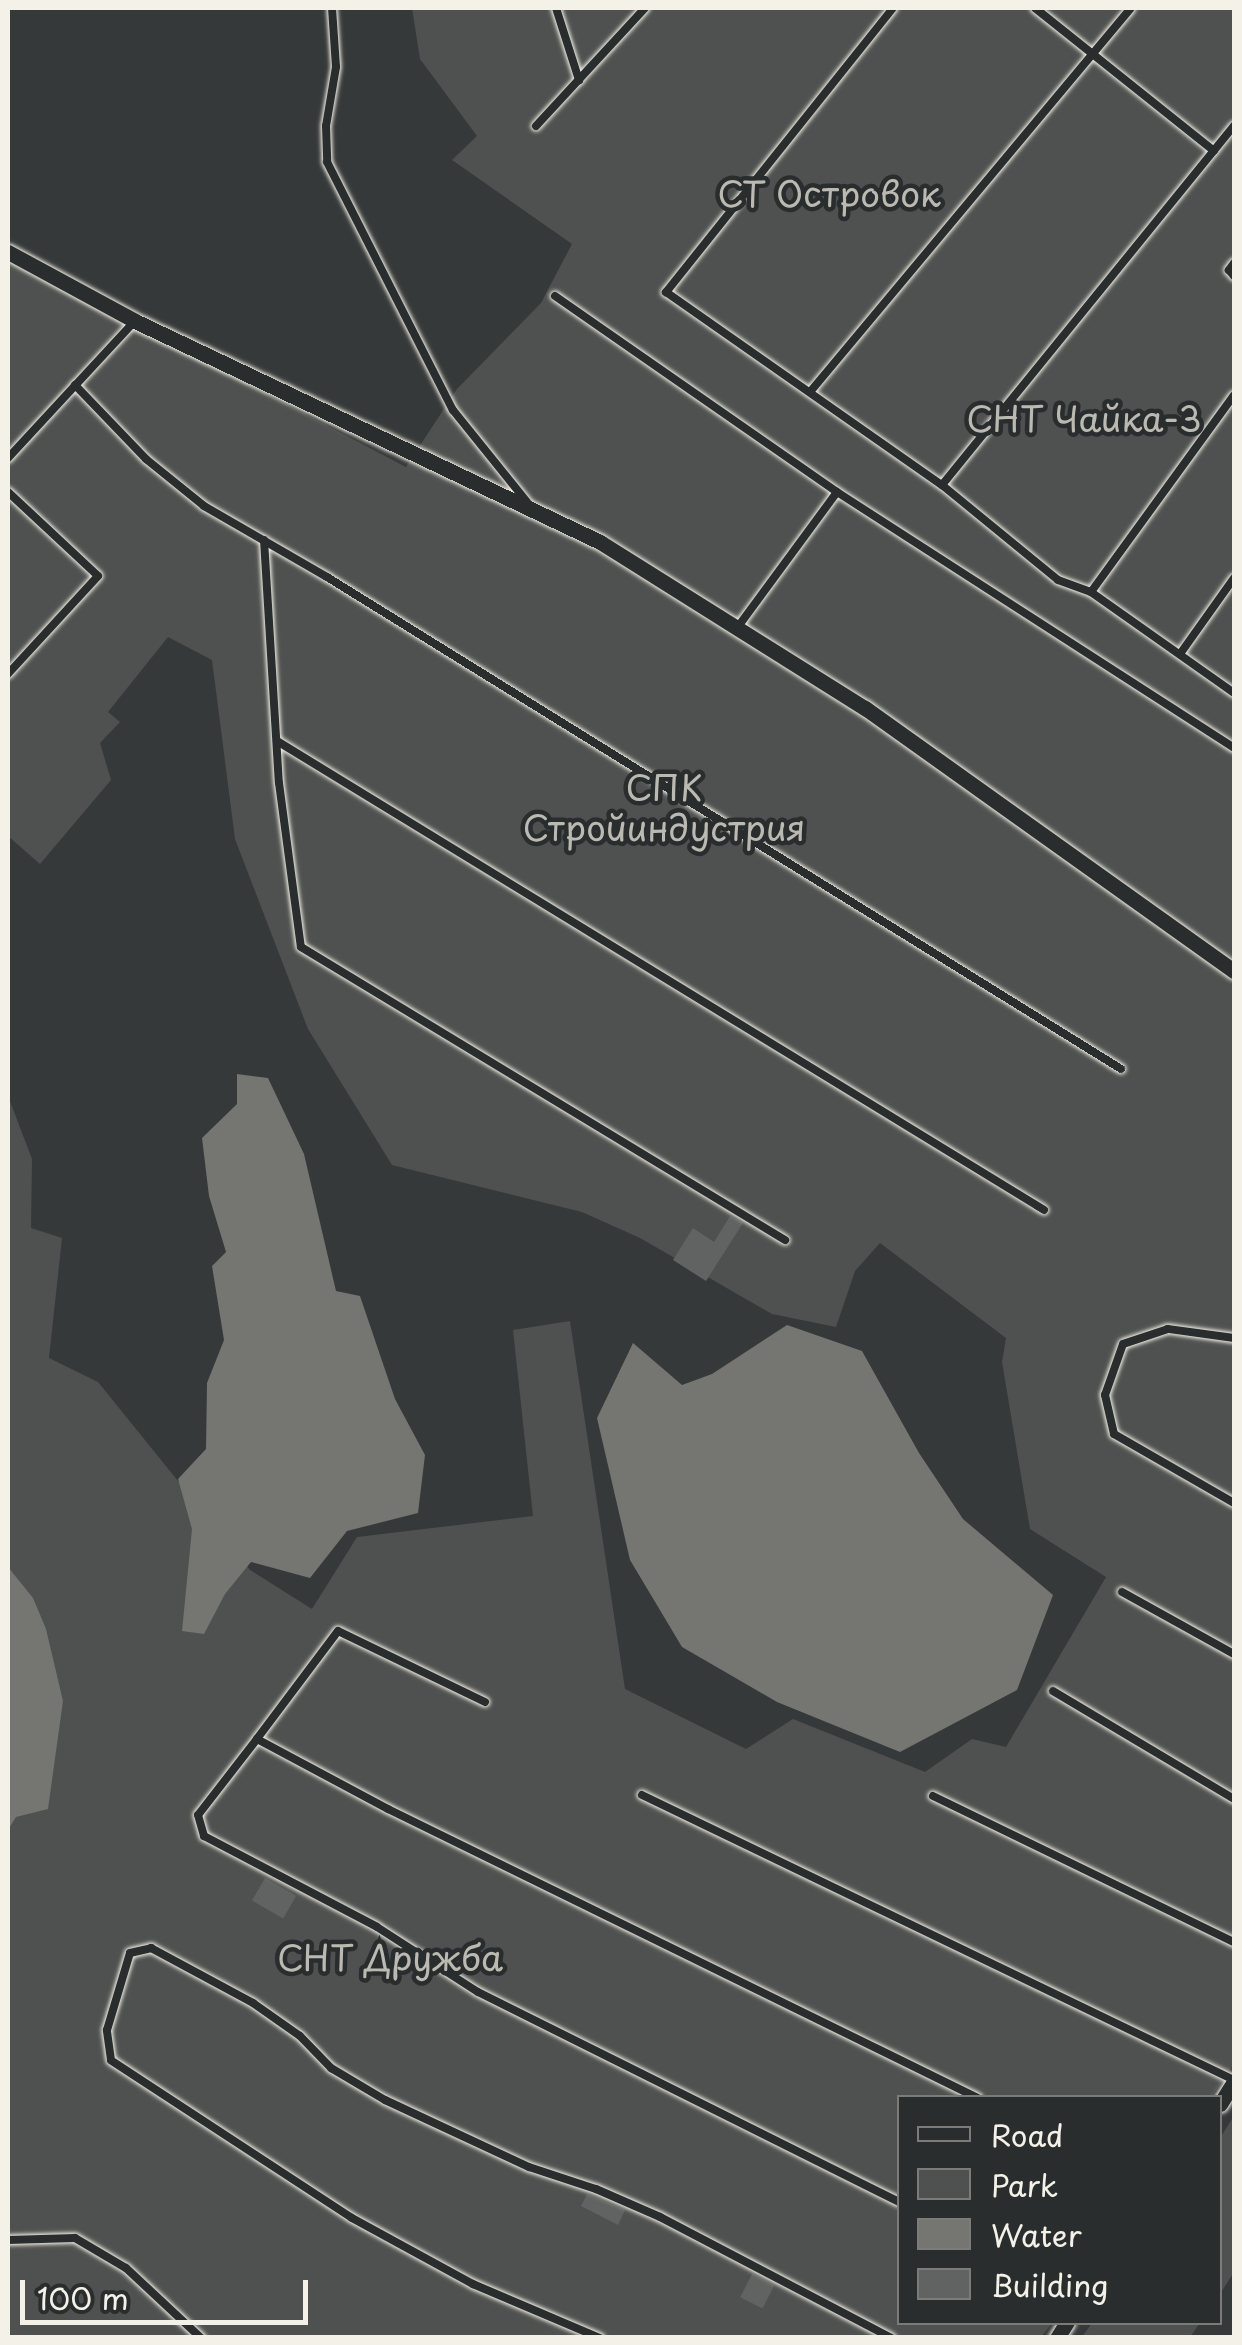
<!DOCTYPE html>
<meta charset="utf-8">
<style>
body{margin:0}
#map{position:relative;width:1242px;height:2345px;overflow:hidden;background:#363939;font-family:"Playpen Sans",sans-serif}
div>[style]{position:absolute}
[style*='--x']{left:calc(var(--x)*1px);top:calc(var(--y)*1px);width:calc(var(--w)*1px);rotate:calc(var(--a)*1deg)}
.green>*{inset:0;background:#4e514f}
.water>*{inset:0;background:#757572}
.building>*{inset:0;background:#616362;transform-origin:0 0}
.roads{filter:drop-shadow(0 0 2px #f4f1e8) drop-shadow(0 0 2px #f4f1e8)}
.service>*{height:8px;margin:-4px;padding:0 4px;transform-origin:4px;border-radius:4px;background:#2a2d2e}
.minor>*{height:15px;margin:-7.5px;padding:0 7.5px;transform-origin:7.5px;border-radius:7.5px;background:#2a2d2e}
span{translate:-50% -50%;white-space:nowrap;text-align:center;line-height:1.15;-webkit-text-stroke:9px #2a2d2e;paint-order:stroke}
.park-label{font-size:35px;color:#bab9b2}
.frame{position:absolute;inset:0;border:10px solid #f4f1e8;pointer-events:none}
.legend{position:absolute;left:897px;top:2095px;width:325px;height:230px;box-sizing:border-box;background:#2a2d2e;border:2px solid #7b7b78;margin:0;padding:12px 18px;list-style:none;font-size:30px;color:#f4f1e8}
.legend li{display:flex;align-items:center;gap:20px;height:50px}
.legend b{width:50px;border:2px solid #7b7b78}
.scale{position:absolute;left:20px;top:2280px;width:288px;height:45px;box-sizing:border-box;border:5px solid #f4f1e8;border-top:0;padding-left:12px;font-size:30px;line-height:35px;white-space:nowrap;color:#f4f1e8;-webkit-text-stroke:8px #2a2d2e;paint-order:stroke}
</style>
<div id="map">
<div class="green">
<i style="clip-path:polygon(412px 8px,1234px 8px,1234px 2064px,1211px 2097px,900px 2098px,900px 2322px,1052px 2323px,1041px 2337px,8px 2337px,8px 1096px,32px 1159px,31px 1228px,62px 1238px,49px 1358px,98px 1382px,250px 1570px,312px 1609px,357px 1537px,533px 1516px,513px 1330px,570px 1321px,625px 1689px,746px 1749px,793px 1719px,925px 1772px,972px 1739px,1006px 1747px,1106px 1577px,1030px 1529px,1002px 1362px,1006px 1338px,880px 1243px,855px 1271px,836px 1327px,772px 1314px,640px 1238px,582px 1212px,392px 1165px,308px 1029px,235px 839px,212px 660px,168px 637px,108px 712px,120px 722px,100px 743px,111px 780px,40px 864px,8px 836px,8px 259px,406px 467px,457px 389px,541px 303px,572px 244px,452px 160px,477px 136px,420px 59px)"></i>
<i style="clip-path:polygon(1234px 2116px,1234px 2272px,1220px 2294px,1220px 2138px)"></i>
<i style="clip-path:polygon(1092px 2323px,1092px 2322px,1200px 2323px,1190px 2337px,1082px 2337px)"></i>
</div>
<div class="water">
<i style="clip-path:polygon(237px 1074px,268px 1078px,304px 1154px,336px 1291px,360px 1296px,395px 1399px,425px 1455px,418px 1513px,347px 1531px,310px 1578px,251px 1562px,225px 1594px,204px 1634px,182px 1631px,192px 1529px,178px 1479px,206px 1449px,207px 1383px,224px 1340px,212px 1266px,226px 1252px,209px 1196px,202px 1138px,237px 1104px)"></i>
<i style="clip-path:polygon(787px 1325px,862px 1351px,919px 1453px,963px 1519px,1053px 1595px,1017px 1690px,900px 1752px,777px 1702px,682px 1647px,630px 1560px,597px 1418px,633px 1343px,682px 1385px,712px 1374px)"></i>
<i style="clip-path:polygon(8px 1567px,33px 1598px,46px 1629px,63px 1701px,48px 1809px,16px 1817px,8px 1830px)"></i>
</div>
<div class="building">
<i style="clip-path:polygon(730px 1216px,743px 1223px,706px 1281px,673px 1260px,693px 1228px,714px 1242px)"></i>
<i style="left:265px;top:1878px;width:36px;height:26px;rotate:30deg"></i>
<i style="clip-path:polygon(587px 2194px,625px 2210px,618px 2225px,581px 2206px)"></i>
<i style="left:752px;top:2274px;width:25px;height:26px;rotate:27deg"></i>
</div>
<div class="roads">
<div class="service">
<i style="--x:332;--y:8;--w:59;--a:86.1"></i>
<i style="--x:336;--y:67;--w:60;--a:99.6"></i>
<i style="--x:326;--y:126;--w:36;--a:88"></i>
<i style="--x:327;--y:162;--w:278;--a:63.1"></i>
<i style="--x:453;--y:410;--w:118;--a:51.2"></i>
<i style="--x:556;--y:8;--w:76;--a:72.3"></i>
<i style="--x:893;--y:8;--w:364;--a:128.6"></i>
<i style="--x:666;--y:292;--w:337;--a:35"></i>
<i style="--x:942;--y:485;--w:150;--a:39.3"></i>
<i style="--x:1058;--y:580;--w:35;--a:20"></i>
<i style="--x:1091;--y:592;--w:175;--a:35.2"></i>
<i style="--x:1035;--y:8;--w:229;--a:38.6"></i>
<i style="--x:536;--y:126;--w:161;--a:-47.3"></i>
<i style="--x:1234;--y:263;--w:9;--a:126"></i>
<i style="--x:1229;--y:270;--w:8;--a:50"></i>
<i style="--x:555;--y:296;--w:343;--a:34.8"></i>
<i style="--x:837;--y:492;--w:169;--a:126.3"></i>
<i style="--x:75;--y:385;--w:103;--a:46.2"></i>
<i style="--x:146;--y:459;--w:75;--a:39"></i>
<i style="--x:204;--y:506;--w:142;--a:30"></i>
<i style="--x:327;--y:577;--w:934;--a:31.78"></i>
<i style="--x:810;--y:392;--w:500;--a:-50.11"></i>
<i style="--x:8;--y:458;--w:185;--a:-47.2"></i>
<i style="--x:942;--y:485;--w:463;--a:-50.9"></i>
<i style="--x:8;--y:492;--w:123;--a:43"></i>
<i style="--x:98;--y:576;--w:133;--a:132.6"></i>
<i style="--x:837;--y:492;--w:472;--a:32.8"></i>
<i style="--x:264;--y:540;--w:243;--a:86.5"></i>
<i style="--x:279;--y:783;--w:165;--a:82.4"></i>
<i style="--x:301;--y:947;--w:566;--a:31.19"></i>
<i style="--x:1091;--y:592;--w:243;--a:-54"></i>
<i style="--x:1180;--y:654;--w:93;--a:-54.6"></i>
<i style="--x:277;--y:741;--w:899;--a:31.44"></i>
<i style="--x:1234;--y:1338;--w:67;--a:-172.2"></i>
<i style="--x:1168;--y:1329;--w:47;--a:161.6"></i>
<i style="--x:1123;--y:1344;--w:54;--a:109.4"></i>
<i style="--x:1105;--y:1395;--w:40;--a:77"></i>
<i style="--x:1114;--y:1434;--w:138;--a:29.9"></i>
<i style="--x:1122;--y:1592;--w:128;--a:29"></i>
<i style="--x:1053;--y:1691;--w:211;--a:30.8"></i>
<i style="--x:485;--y:1702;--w:163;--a:-154.2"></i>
<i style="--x:338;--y:1631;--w:135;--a:126.9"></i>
<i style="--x:257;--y:1739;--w:149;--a:28.1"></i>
<i style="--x:388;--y:1809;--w:657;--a:26.1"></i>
<i style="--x:257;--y:1739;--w:96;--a:127.8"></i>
<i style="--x:198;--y:1815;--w:22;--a:74"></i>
<i style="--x:204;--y:1836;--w:195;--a:27.7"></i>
<i style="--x:377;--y:1927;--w:120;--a:32.8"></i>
<i style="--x:478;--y:1992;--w:471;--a:26.5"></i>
<i style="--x:642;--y:1795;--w:657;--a:25.71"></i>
<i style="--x:933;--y:1796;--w:335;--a:25.9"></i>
<i style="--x:8;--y:2240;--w:67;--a:-1.7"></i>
<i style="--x:75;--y:2238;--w:59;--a:30.5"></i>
<i style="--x:126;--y:2268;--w:103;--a:43"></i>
<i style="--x:600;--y:2338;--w:138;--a:-157"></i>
<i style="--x:473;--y:2284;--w:138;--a:-151.4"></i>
<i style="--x:352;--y:2218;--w:288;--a:-146.8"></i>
<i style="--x:111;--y:2060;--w:30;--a:-98"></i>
<i style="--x:107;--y:2030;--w:80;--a:-73.4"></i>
<i style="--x:130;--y:1953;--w:22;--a:-13"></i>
<i style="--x:151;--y:1948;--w:116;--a:28.3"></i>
<i style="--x:253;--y:2003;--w:57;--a:35.1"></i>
<i style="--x:300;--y:2036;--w:45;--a:45.9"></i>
<i style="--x:331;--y:2068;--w:63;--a:30.7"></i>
<i style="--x:385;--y:2100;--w:159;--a:25"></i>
<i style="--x:529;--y:2167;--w:71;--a:18.2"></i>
<i style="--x:596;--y:2189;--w:70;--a:23.6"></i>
<i style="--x:660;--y:2217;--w:261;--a:27.6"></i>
</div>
<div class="minor">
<i style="--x:8;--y:252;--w:145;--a:28.5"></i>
<i style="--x:135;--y:321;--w:515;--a:25.42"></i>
<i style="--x:600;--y:542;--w:313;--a:32.1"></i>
<i style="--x:865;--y:708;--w:453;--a:35.5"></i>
<i style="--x:1220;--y:2104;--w:26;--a:-58"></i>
<i style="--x:1057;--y:2338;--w:19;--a:-58"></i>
</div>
</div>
<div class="park-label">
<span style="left:829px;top:193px">СТ Островок</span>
<span style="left:1084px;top:418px">СНТ Чайка-3</span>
<span style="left:664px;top:807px">СПК<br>Стройиндустрия</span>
<span style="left:390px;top:1957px">СНТ Дружба</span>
</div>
<div class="frame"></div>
<ul class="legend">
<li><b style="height:12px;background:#2a2d2e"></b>Road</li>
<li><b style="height:28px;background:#4e514f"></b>Park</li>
<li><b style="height:28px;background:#757572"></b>Water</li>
<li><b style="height:28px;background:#616362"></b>Building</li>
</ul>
<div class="scale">100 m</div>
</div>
